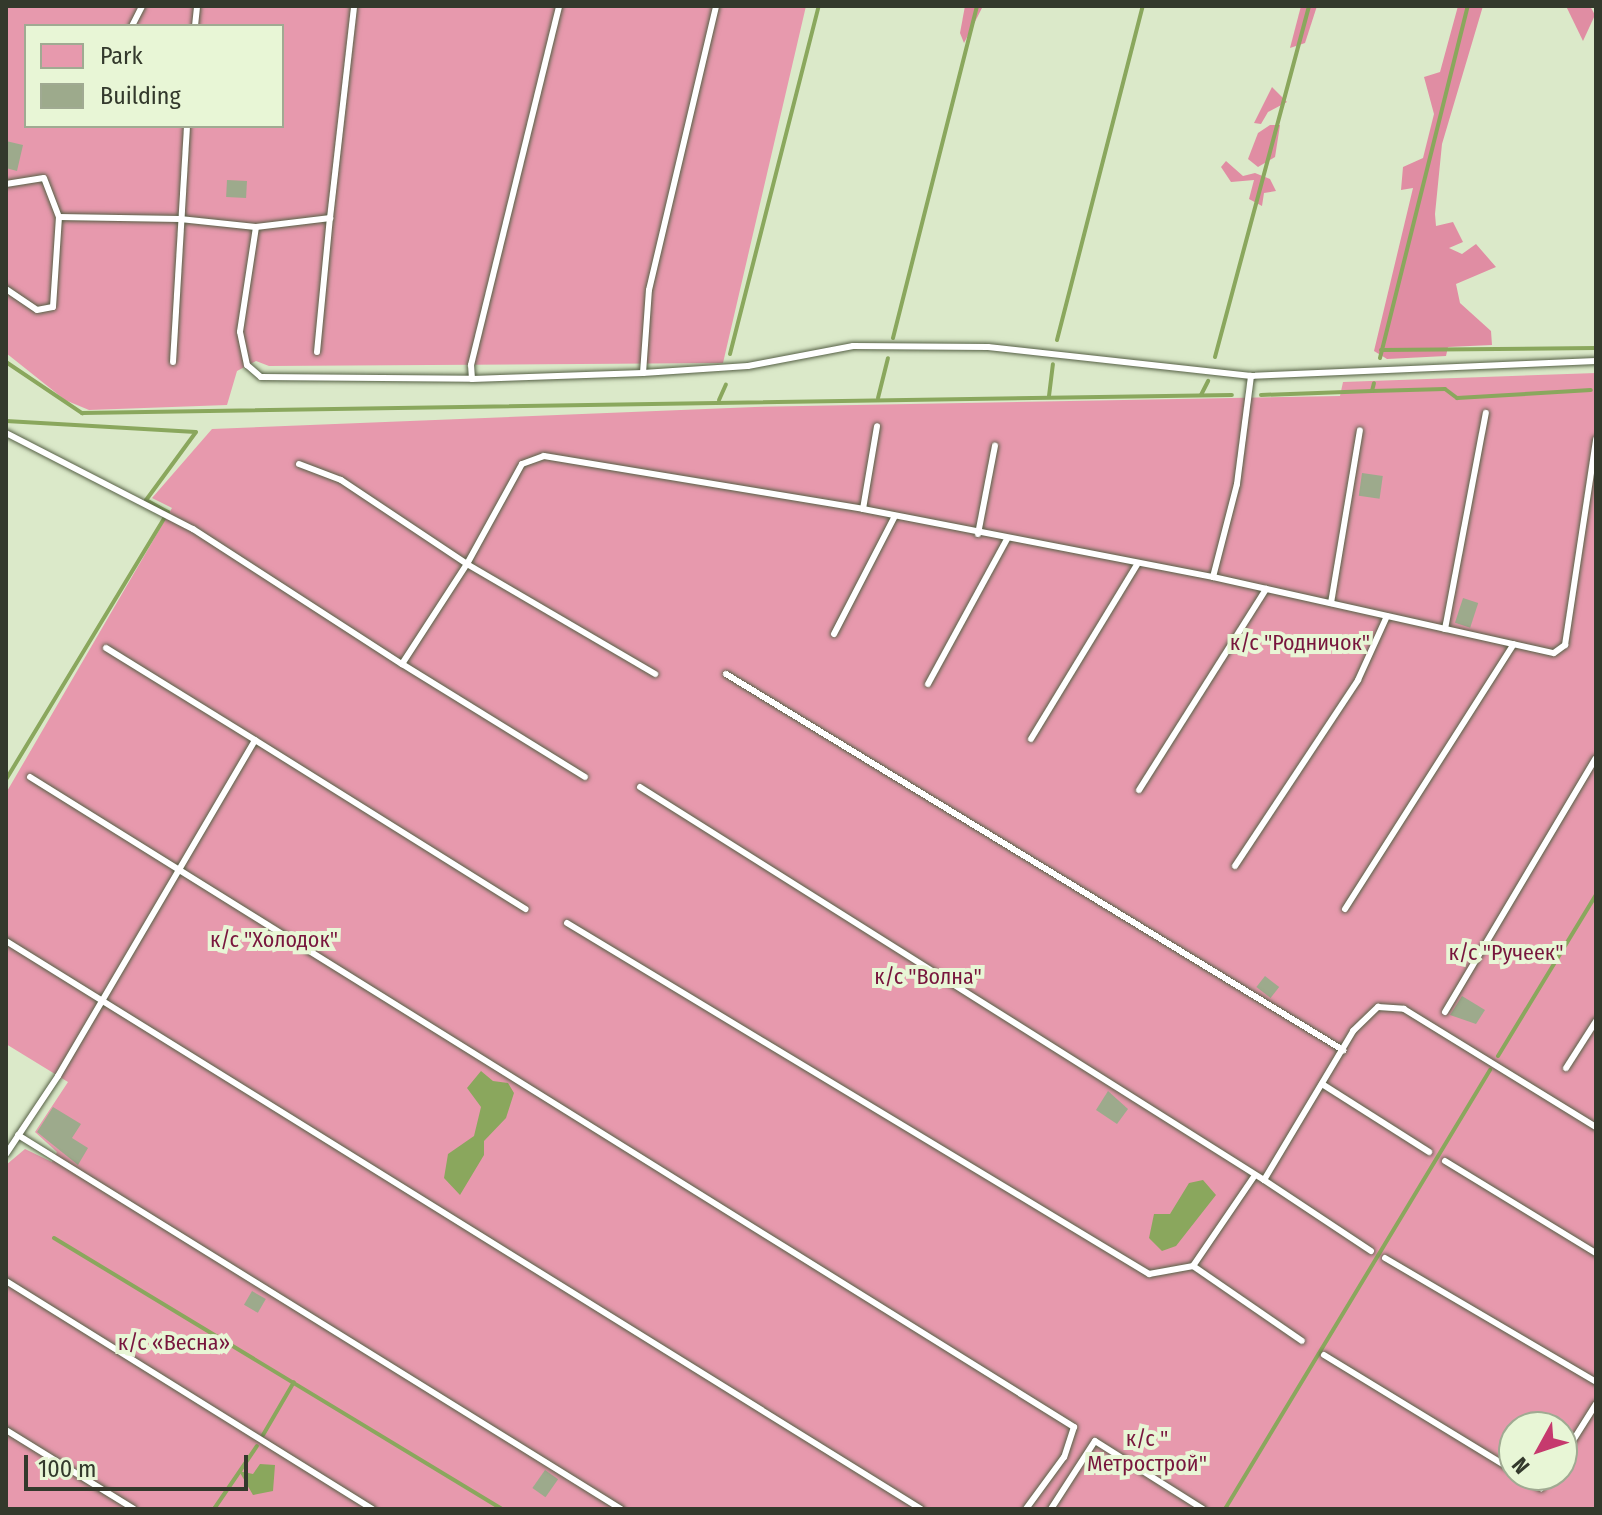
<!DOCTYPE html>
<meta charset="utf-8">
<style>
body{margin:0}
#map{position:relative;width:1602px;height:1515px;overflow:hidden;background:#dbe9c9;font-family:"Fira Sans Condensed",sans-serif}
div>[style]{position:absolute}
[style*='--x']{left:calc(var(--x)*1px);top:calc(var(--y)*1px);width:calc(var(--w)*1px);rotate:calc(var(--a)*1deg)}
.green>*{inset:0;background:#e799ad}
.forest>*{inset:0;background:#e08da3}
.water>*{inset:0;background:#8aa75d}
.stream>*{height:4px;margin:-2px;padding:0 2px;transform-origin:2px;border-radius:2px;background:#8aa75d}
.building>*{inset:0;background:#9daa8c;transform-origin:0 0}
.roads{filter:drop-shadow(0 0 2px #556045) drop-shadow(0 0 2px #556045)}
.service>*{height:6px;margin:-3px;padding:0 3px;transform-origin:3px;border-radius:3px;background:#fff}
span{translate:-50% -50%;white-space:nowrap;text-align:center;line-height:1.15;-webkit-text-stroke:8px #e8f6d6;paint-order:stroke}
.park-label{font-size:22px;color:#78163d}
.frame{position:absolute;inset:0;border:8px solid #33392c;pointer-events:none}
.legend{position:absolute;left:24px;top:24px;width:260px;height:104px;box-sizing:border-box;background:#e8f6d6;border:2px solid #a0aa92;margin:0;padding:10px 14px;list-style:none;font-size:24px;color:#33392c}
.legend li{display:flex;align-items:center;gap:16px;height:40px}
.legend b{width:40px;border:2px solid #a0aa92}
.north{position:absolute;left:1498px;top:1411px;width:80px;height:80px;box-sizing:border-box;background:#e8f6d6;border:2px solid #a0aa92;border-radius:50%;rotate:230deg;font-size:22px;font-weight:700;line-height:32px;text-align:center;color:#33392c}
.north::after{content:'';display:block;margin:auto;width:28px;height:36px;background:#c63a6e;clip-path:polygon(50% 0,100% 100%,50% 72%,0 100%)}
.scale{position:absolute;left:24px;top:1455px;width:224px;height:36px;box-sizing:border-box;border:4px solid #33392c;border-top:0;padding-left:10px;font-size:24px;line-height:28px;white-space:nowrap;color:#33392c;-webkit-text-stroke:6px #e8f6d6;paint-order:stroke}
</style>
<div id="map">
<div class="green">
<i style="clip-path:polygon(evenodd,6px 6px,806px 6px,723px 363px,269px 366px,256px 361px,237px 371px,227px 405px,89px 410px,65px 400px,6px 353px,6px 6px,26px 26px,282px 26px,282px 126px,26px 126px,26px 26px)"></i>
<i style="clip-path:polygon(evenodd,1596px 373px,1596px 1509px,6px 1509px,6px 1165px,25px 1149px,52px 1162px,57px 1152px,35px 1132px,68px 1082px,6px 1044px,6px 793px,172px 508px,152px 498px,212px 429px,755px 407px,1340px 396px,1343px 382px,1596px 373px,1514px 1427px,1562px 1427px,1562px 1475px,1514px 1475px,1514px 1427px)"></i>
</div>
<div class="forest">
<i style="clip-path:polygon(965px 6px,983px 6px,964px 43px,960px 33px)"></i>
<i style="clip-path:polygon(1301px 6px,1317px 6px,1305px 43px,1290px 48px)"></i>
<i style="clip-path:polygon(1458px 6px,1483px 6px,1442px 144px,1435px 214px,1436px 226px,1453px 222px,1463px 242px,1449px 248px,1462px 254px,1476px 244px,1496px 267px,1456px 284px,1460px 303px,1491px 331px,1492px 345px,1448px 347px,1446px 356px,1387px 359px,1374px 351px,1413px 188px,1401px 190px,1403px 167px,1423px 158px,1434px 114px,1424px 77px,1440px 72px)"></i>
<i style="clip-path:polygon(1566px 6px,1590px 6px,1595px 15px,1583px 41px)"></i>
<i style="clip-path:polygon(1272px 87px,1287px 102px,1268px 112px,1261px 124px,1254px 123px)"></i>
<i style="clip-path:polygon(1270px 125px,1280px 125px,1275px 157px,1258px 167px,1248px 159px,1258px 133px)"></i>
<i style="clip-path:polygon(1226px 161px,1243px 176px,1255px 173px,1270px 179px,1276px 191px,1264px 193px,1262px 206px,1249px 199px,1254px 180px,1231px 182px,1221px 167px)"></i>
</div>
<div class="water">
<i style="clip-path:polygon(481px 1071px,493px 1081px,508px 1083px,514px 1093px,506px 1118px,484px 1141px,484px 1155px,460px 1195px,444px 1178px,448px 1154px,474px 1136px,481px 1107px,467px 1088px)"></i>
<i style="clip-path:polygon(1203px 1180px,1216px 1195px,1176px 1246px,1162px 1251px,1149px 1238px,1154px 1214px,1170px 1214px,1189px 1183px)"></i>
<i style="clip-path:polygon(260px 1464px,275px 1465px,273px 1491px,253px 1495px,239px 1471px,253px 1474px)"></i>
</div>
<div class="stream">
<i style="--x:893;--y:338;--w:342;--a:-75.8"></i>
<i style="--x:1057;--y:340;--w:345;--a:-75.6"></i>
<i style="--x:1381;--y:350;--w:215;--a:-0.5"></i>
<i style="--x:730;--y:354;--w:359;--a:-75.7"></i>
<i style="--x:1215;--y:357;--w:363;--a:-75"></i>
<i style="--x:1380;--y:358;--w:363;--a:-76"></i>
<i style="--x:6;--y:362;--w:92;--a:33.9"></i>
<i style="--x:82;--y:413;--w:1150;--a:-0.9"></i>
<i style="--x:1372;--y:391;--w:73;--a:-1.6"></i>
<i style="--x:1445;--y:389;--w:15;--a:37"></i>
<i style="--x:1457;--y:398;--w:134;--a:-3.4"></i>
<i style="--x:1201;--y:395;--w:16;--a:-63"></i>
<i style="--x:1261;--y:395;--w:111;--a:-2.1"></i>
<i style="--x:1372;--y:391;--w:8;--a:-76"></i>
<i style="--x:1049;--y:396;--w:32;--a:-83"></i>
<i style="--x:878;--y:398;--w:41;--a:-76"></i>
<i style="--x:719;--y:400;--w:17;--a:-66"></i>
<i style="--x:6;--y:421;--w:190;--a:3.3"></i>
<i style="--x:196;--y:432;--w:84;--a:126.3"></i>
<i style="--x:146;--y:500;--w:25;--a:29"></i>
<i style="--x:168;--y:512;--w:313;--a:121.2"></i>
<i style="--x:1498;--y:1056;--w:188;--a:-58.7"></i>
<i style="--x:54;--y:1238;--w:524;--a:31.17"></i>
<i style="--x:263;--y:1435;--w:61;--a:-59.7"></i>
<i style="--x:214;--y:1509;--w:76;--a:-55.7"></i>
<i style="--x:1225;--y:1509;--w:513;--a:-58.88"></i>
</div>
<div class="building">
<i style="clip-path:polygon(6px 141px,23px 145px,17px 171px,6px 168px)"></i>
<i style="left:227px;top:180px;width:20px;height:17px;rotate:3deg"></i>
<i style="left:1362px;top:473px;width:21px;height:23px;rotate:8deg"></i>
<i style="left:1463px;top:598px;width:16px;height:26px;rotate:18deg"></i>
<i style="left:1265px;top:976px;width:18px;height:14px;rotate:38deg"></i>
<i style="clip-path:polygon(1462px 996px,1485px 1010px,1476px 1024px,1450px 1015px)"></i>
<i style="clip-path:polygon(1108px 1091px,1128px 1109px,1117px 1124px,1096px 1110px)"></i>
<i style="clip-path:polygon(53px 1107px,81px 1124px,72px 1138px,88px 1148px,78px 1165px,37px 1132px)"></i>
<i style="left:252px;top:1291px;width:16px;height:16px;rotate:30deg"></i>
<i style="left:545px;top:1470px;width:16px;height:22px;rotate:35deg"></i>
</div>
<div class="roads">
<div class="service">
<i style="--x:132;--y:26;--w:22;--a:-63"></i>
<i style="--x:195;--y:26;--w:20;--a:-84"></i>
<i style="--x:6;--y:184;--w:38;--a:-9"></i>
<i style="--x:44;--y:178;--w:42;--a:69"></i>
<i style="--x:256;--y:227;--w:75;--a:-6.9"></i>
<i style="--x:330;--y:218;--w:213;--a:-83.5"></i>
<i style="--x:6;--y:289;--w:37;--a:34"></i>
<i style="--x:37;--y:310;--w:16;--a:-11"></i>
<i style="--x:53;--y:307;--w:90;--a:-86.2"></i>
<i style="--x:59;--y:217;--w:121;--a:0.9"></i>
<i style="--x:180;--y:219;--w:76;--a:6"></i>
<i style="--x:256;--y:227;--w:106;--a:98.7"></i>
<i style="--x:240;--y:332;--w:34;--a:78"></i>
<i style="--x:247;--y:365;--w:18;--a:41"></i>
<i style="--x:261;--y:377;--w:211;--a:0.5"></i>
<i style="--x:472;--y:379;--w:171;--a:-2"></i>
<i style="--x:643;--y:373;--w:105;--a:-3.8"></i>
<i style="--x:748;--y:366;--w:107;--a:-10.8"></i>
<i style="--x:853;--y:346;--w:135;--a:0.4"></i>
<i style="--x:988;--y:347;--w:265;--a:6.3"></i>
<i style="--x:1251;--y:376;--w:345;--a:-2.5"></i>
<i style="--x:317;--y:352;--w:135;--a:-84.5"></i>
<i style="--x:173;--y:362;--w:236;--a:-86.6"></i>
<i style="--x:643;--y:373;--w:83;--a:-85.9"></i>
<i style="--x:649;--y:290;--w:292;--a:-76.7"></i>
<i style="--x:472;--y:379;--w:14;--a:-94"></i>
<i style="--x:471;--y:365;--w:370;--a:-76.2"></i>
<i style="--x:6;--y:433;--w:210;--a:27.2"></i>
<i style="--x:193;--y:529;--w:249;--a:32.9"></i>
<i style="--x:402;--y:664;--w:119;--a:-57"></i>
<i style="--x:467;--y:564;--w:114;--a:-61.2"></i>
<i style="--x:522;--y:464;--w:23;--a:-20"></i>
<i style="--x:544;--y:456;--w:323;--a:9.4"></i>
<i style="--x:863;--y:509;--w:357;--a:11"></i>
<i style="--x:1213;--y:577;--w:96;--a:-75.5"></i>
<i style="--x:1237;--y:484;--w:109;--a:-82.6"></i>
<i style="--x:299;--y:464;--w:45;--a:20.9"></i>
<i style="--x:341;--y:480;--w:151;--a:33.7"></i>
<i style="--x:467;--y:564;--w:218;--a:30.3"></i>
<i style="--x:863;--y:509;--w:84;--a:-80.4"></i>
<i style="--x:978;--y:534;--w:90;--a:-79.1"></i>
<i style="--x:1213;--y:577;--w:349;--a:12.6"></i>
<i style="--x:1554;--y:653;--w:14;--a:-36"></i>
<i style="--x:1565;--y:645;--w:208;--a:-81.4"></i>
<i style="--x:1331;--y:603;--w:175;--a:-80.5"></i>
<i style="--x:1445;--y:629;--w:220;--a:-79.3"></i>
<i style="--x:834;--y:634;--w:133;--a:-62.7"></i>
<i style="--x:106;--y:648;--w:175;--a:31.7"></i>
<i style="--x:402;--y:664;--w:215;--a:31.7"></i>
<i style="--x:726;--y:674;--w:723;--a:31.36"></i>
<i style="--x:928;--y:684;--w:165;--a:-61.4"></i>
<i style="--x:1031;--y:739;--w:204;--a:-58.7"></i>
<i style="--x:30;--y:777;--w:1230;--a:31.91"></i>
<i style="--x:1074;--y:1427;--w:32;--a:108"></i>
<i style="--x:1064;--y:1457;--w:64;--a:126.2"></i>
<i style="--x:640;--y:787;--w:737;--a:32.2"></i>
<i style="--x:1139;--y:790;--w:238;--a:-57.7"></i>
<i style="--x:1235;--y:866;--w:223;--a:-56.5"></i>
<i style="--x:1358;--y:680;--w:70;--a:-65.6"></i>
<i style="--x:1345;--y:909;--w:314;--a:-57.5"></i>
<i style="--x:567;--y:923;--w:680;--a:31.09"></i>
<i style="--x:1149;--y:1274;--w:45;--a:-10.3"></i>
<i style="--x:1193;--y:1266;--w:110;--a:-55.7"></i>
<i style="--x:6;--y:941;--w:1077;--a:31.83"></i>
<i style="--x:1445;--y:1012;--w:295;--a:-59.3"></i>
<i style="--x:1566;--y:1068;--w:56;--a:-57.4"></i>
<i style="--x:1322;--y:1084;--w:127;--a:32.4"></i>
<i style="--x:18;--y:1135;--w:710;--a:31.81"></i>
<i style="--x:6;--y:1154;--w:94;--a:-56.3"></i>
<i style="--x:58;--y:1076;--w:389;--a:-59.6"></i>
<i style="--x:255;--y:740;--w:319;--a:32"></i>
<i style="--x:1445;--y:1161;--w:177;--a:31.4"></i>
<i style="--x:1371;--y:1251;--w:128;--a:-146.4"></i>
<i style="--x:1264;--y:1180;--w:174;--a:-59.1"></i>
<i style="--x:1353;--y:1031;--w:35;--a:-44"></i>
<i style="--x:1378;--y:1007;--w:26;--a:4"></i>
<i style="--x:1404;--y:1009;--w:225;--a:31.6"></i>
<i style="--x:1385;--y:1258;--w:245;--a:30.4"></i>
<i style="--x:1193;--y:1266;--w:132;--a:34.5"></i>
<i style="--x:6;--y:1281;--w:432;--a:31.9"></i>
<i style="--x:1324;--y:1355;--w:223;--a:31.4"></i>
<i style="--x:6;--y:1430;--w:150;--a:31.7"></i>
<i style="--x:1562;--y:1458;--w:64;--a:-57.8"></i>
<i style="--x:1520;--y:1475;--w:25;--a:32"></i>
<i style="--x:1541;--y:1488;--w:16;--a:-55"></i>
<i style="--x:1051;--y:1509;--w:81;--a:-57.1"></i>
<i style="--x:1095;--y:1441;--w:128;--a:32.2"></i>
</div>
</div>
<div class="park-label">
<span style="left:1300px;top:643px">к/с "Родничок"</span>
<span style="left:274px;top:940px">к/с "Холодок"</span>
<span style="left:1506px;top:953px">к/с "Ручеек"</span>
<span style="left:928px;top:977px">к/с "Волна"</span>
<span style="left:174px;top:1343px">к/с «Весна»</span>
<span style="left:1147px;top:1451px">к/с "<br>Метрострой"</span>
</div>
<div class="frame"></div>
<ul class="legend">
<li><b style="height:22px;background:#e799ad"></b>Park</li>
<li><b style="height:22px;background:#9daa8c"></b>Building</li>
</ul>
<div class="north">N</div>
<div class="scale">100 m</div>
</div>
